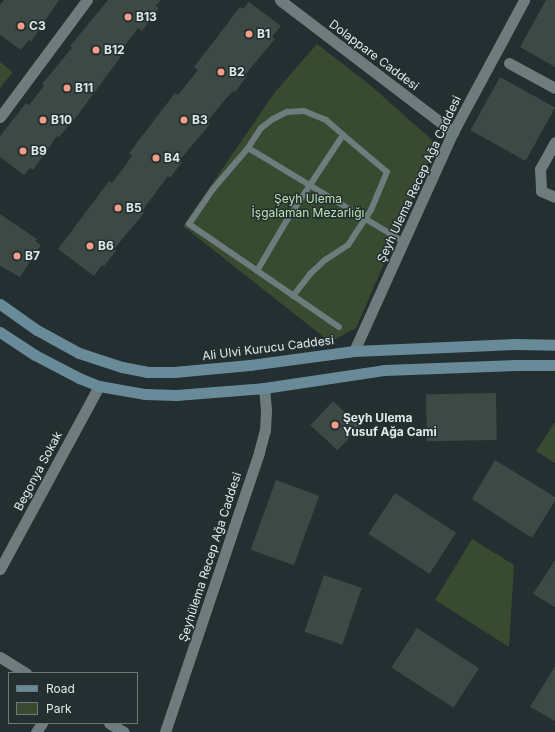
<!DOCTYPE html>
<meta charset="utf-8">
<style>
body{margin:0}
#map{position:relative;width:555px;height:732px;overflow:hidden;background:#232f30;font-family:Inter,sans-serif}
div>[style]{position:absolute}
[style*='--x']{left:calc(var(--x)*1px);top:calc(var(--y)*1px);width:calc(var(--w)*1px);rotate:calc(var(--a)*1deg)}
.green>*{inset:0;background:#384b30}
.building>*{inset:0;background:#3d4944;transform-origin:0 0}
.service>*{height:6px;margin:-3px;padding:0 3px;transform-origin:3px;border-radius:3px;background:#6e7c7d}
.minor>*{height:11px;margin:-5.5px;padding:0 5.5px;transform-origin:5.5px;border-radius:5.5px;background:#6e7c7d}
.tertiary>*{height:11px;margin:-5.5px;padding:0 5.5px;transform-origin:5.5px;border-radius:5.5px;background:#6e7c7d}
.secondary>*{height:11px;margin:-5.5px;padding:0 5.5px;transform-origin:5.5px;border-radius:5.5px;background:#698a99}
.dots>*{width:11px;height:11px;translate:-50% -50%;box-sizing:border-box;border:2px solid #232f30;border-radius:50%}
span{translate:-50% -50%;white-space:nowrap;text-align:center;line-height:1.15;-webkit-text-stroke:3px #232f30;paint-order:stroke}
.poi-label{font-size:12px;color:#e1e8e9;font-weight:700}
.left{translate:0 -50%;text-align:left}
.street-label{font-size:12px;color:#e1e8e9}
.park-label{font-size:12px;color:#bce2ae}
.legend{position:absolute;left:8px;top:672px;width:130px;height:52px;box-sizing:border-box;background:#232f30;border:1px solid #6f797a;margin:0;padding:5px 7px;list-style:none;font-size:12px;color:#e1e8e9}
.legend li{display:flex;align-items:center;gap:8px;height:20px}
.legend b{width:20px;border:1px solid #6f797a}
</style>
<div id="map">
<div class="green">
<i style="clip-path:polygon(317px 44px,370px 85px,431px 139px,435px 147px,356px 328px,330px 342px,183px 226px,275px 92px)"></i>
<i style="clip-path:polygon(0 62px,13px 72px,0 88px)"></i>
<i style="clip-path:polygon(555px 422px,555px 463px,536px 451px)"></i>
<i style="clip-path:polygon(472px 539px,514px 565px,509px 647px,435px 600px)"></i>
</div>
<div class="building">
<i style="clip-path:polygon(4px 0,59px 0,31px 42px,29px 40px,21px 50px,0 35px,0 5px)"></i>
<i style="clip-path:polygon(108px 0,161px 0,156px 6px,159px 8px,142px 31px,138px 28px,119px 53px,122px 55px,77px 116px,59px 137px,57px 136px,33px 170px,30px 168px,24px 175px,0 157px,0 136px,26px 103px,29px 105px,36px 96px,44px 86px,42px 84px,72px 48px,70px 46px)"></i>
<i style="clip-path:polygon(546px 0,555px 0,555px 67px,520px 47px)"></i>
<i style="clip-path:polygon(249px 2px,281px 26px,272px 37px,275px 39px,245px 75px,247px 76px,235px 92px,233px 91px,223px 102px,207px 122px,210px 124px,179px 161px,182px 162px,170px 178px,168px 176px,142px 211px,144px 213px,114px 249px,116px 251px,104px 266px,102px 265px,94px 276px,58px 249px,109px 181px,112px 183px,127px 163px,132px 155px,129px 153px,175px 93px,178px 95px,198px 70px,194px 67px,240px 7px,243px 9px)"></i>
<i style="left:500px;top:77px;width:63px;height:61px;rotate:29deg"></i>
<i style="clip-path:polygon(0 214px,37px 239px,35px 241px,41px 245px,20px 277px,0 266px)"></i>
<i style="left:496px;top:393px;width:47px;height:70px;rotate:89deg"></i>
<i style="left:333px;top:401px;width:37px;height:33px;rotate:43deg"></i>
<i style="clip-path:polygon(495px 460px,555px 497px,555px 501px,532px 538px,472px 499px)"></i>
<i style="left:276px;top:480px;width:46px;height:74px;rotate:20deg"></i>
<i style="left:395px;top:493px;width:73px;height:49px;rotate:33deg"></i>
<i style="clip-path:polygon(555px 560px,555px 607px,533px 594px)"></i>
<i style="left:324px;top:575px;width:40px;height:60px;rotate:19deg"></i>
<i style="left:417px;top:628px;width:74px;height:47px;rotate:33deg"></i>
<i style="clip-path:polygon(555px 666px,555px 721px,530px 707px)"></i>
</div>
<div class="service">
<i style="--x:248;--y:148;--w:24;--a:-57"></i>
<i style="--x:261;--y:128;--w:15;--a:-37"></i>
<i style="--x:273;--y:119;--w:16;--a:-27"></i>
<i style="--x:287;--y:112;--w:17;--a:-3"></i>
<i style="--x:304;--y:111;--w:24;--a:22"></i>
<i style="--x:326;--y:120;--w:23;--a:41"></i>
<i style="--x:343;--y:135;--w:102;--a:123.4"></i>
<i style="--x:287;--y:220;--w:59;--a:120.5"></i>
<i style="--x:293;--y:296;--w:28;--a:-52"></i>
<i style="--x:310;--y:274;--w:21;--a:-43"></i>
<i style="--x:325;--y:260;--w:27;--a:-33"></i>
<i style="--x:348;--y:245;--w:42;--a:-56.7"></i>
<i style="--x:371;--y:210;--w:41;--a:-67.2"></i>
<i style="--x:387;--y:172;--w:57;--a:-139.9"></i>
<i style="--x:339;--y:327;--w:182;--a:-145.5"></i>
<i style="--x:189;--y:224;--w:42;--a:-55.6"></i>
<i style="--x:213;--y:189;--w:54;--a:-49.5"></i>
<i style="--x:248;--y:148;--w:182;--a:31.1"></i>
</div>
<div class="minor">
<i style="--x:509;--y:63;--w:52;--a:28.5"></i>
<i style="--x:0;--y:117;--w:146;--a:-53.4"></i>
<i style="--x:555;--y:142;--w:31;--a:119"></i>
<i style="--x:540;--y:169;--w:22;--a:87"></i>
<i style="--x:541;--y:191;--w:15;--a:23"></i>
<i style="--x:0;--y:569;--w:208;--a:-61.6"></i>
<i style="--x:0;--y:657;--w:31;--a:32"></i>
<i style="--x:109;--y:723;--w:17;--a:31"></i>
<i style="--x:36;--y:732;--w:11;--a:-56"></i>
</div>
<div class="tertiary">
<i style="--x:280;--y:0;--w:218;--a:37.3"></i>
<i style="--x:354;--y:351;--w:240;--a:-65.7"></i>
<i style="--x:453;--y:132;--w:150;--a:-61.7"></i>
<i style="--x:165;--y:732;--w:295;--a:-71.4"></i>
<i style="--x:259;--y:452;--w:23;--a:-75"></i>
<i style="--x:265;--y:430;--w:20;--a:-87"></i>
<i style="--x:266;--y:410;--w:22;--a:-95"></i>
</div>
<div class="secondary">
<i style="--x:0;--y:304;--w:45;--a:35.1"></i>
<i style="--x:37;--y:330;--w:48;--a:28.7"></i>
<i style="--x:79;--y:353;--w:45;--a:18"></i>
<i style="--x:122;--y:367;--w:25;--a:11"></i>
<i style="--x:147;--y:372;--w:27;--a:0"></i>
<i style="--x:174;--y:372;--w:76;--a:-5.3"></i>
<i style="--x:250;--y:365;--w:105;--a:-7.7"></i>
<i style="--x:354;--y:351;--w:162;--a:-2.5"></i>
<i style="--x:516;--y:344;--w:39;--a:1"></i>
<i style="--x:0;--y:332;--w:42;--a:33.3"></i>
<i style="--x:35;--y:355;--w:50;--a:27.6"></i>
<i style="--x:79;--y:378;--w:22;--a:22"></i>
<i style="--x:99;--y:386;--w:47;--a:9.9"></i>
<i style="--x:145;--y:394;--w:31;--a:2"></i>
<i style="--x:176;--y:395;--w:88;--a:-4.5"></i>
<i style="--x:264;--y:388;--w:121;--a:-8.5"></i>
<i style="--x:384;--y:370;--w:132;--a:-2.2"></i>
<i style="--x:516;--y:365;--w:39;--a:0"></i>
</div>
<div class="dots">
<i style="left:128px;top:17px;background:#f49e87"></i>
<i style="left:21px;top:26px;background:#f49e87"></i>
<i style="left:249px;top:34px;background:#f49e87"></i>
<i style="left:96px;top:50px;background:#f49e87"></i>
<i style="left:221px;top:72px;background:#f49e87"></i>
<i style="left:67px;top:88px;background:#f49e87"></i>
<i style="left:43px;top:120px;background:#f49e87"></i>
<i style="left:184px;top:120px;background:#f49e87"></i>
<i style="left:23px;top:151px;background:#f49e87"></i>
<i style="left:156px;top:158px;background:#f49e87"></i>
<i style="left:118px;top:208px;background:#f49e87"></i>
<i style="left:90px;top:246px;background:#f49e87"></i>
<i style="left:17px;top:256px;background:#f49e87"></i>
<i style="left:335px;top:425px;background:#f49e87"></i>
</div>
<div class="poi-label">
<span class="left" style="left:136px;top:17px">B13</span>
<span class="left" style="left:29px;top:26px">C3</span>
<span class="left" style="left:257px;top:34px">B1</span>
<span class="left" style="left:104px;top:50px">B12</span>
<span class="left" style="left:229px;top:72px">B2</span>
<span class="left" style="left:75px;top:88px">B11</span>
<span class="left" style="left:51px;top:120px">B10</span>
<span class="left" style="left:192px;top:120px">B3</span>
<span class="left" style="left:31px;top:151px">B9</span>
<span class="left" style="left:164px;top:158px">B4</span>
<span class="left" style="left:126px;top:208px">B5</span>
<span class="left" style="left:98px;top:246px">B6</span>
<span class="left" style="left:25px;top:256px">B7</span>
<span class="left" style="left:343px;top:425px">Şeyh Ulema<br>Yusuf Ağa Cami</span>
</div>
<div class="street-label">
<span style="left:374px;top:55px;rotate:37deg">Dolappare Caddesi</span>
<span style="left:419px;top:179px;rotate:-65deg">Şeyh Ulema Recep Ağa Caddesi</span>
<span style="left:268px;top:348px;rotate:-7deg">Ali Ulvi Kurucu Caddesi</span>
<span style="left:38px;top:471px;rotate:-62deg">Begonya Sokak</span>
<span style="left:210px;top:557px;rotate:-72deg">Şeyhülema Recep Ağa Caddesi</span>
</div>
<div class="park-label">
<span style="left:308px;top:206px">Şeyh Ulema<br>İşgalaman Mezarlığı</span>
</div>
<ul class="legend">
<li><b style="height:5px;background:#698a99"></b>Road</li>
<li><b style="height:11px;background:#384b30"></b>Park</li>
</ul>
</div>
